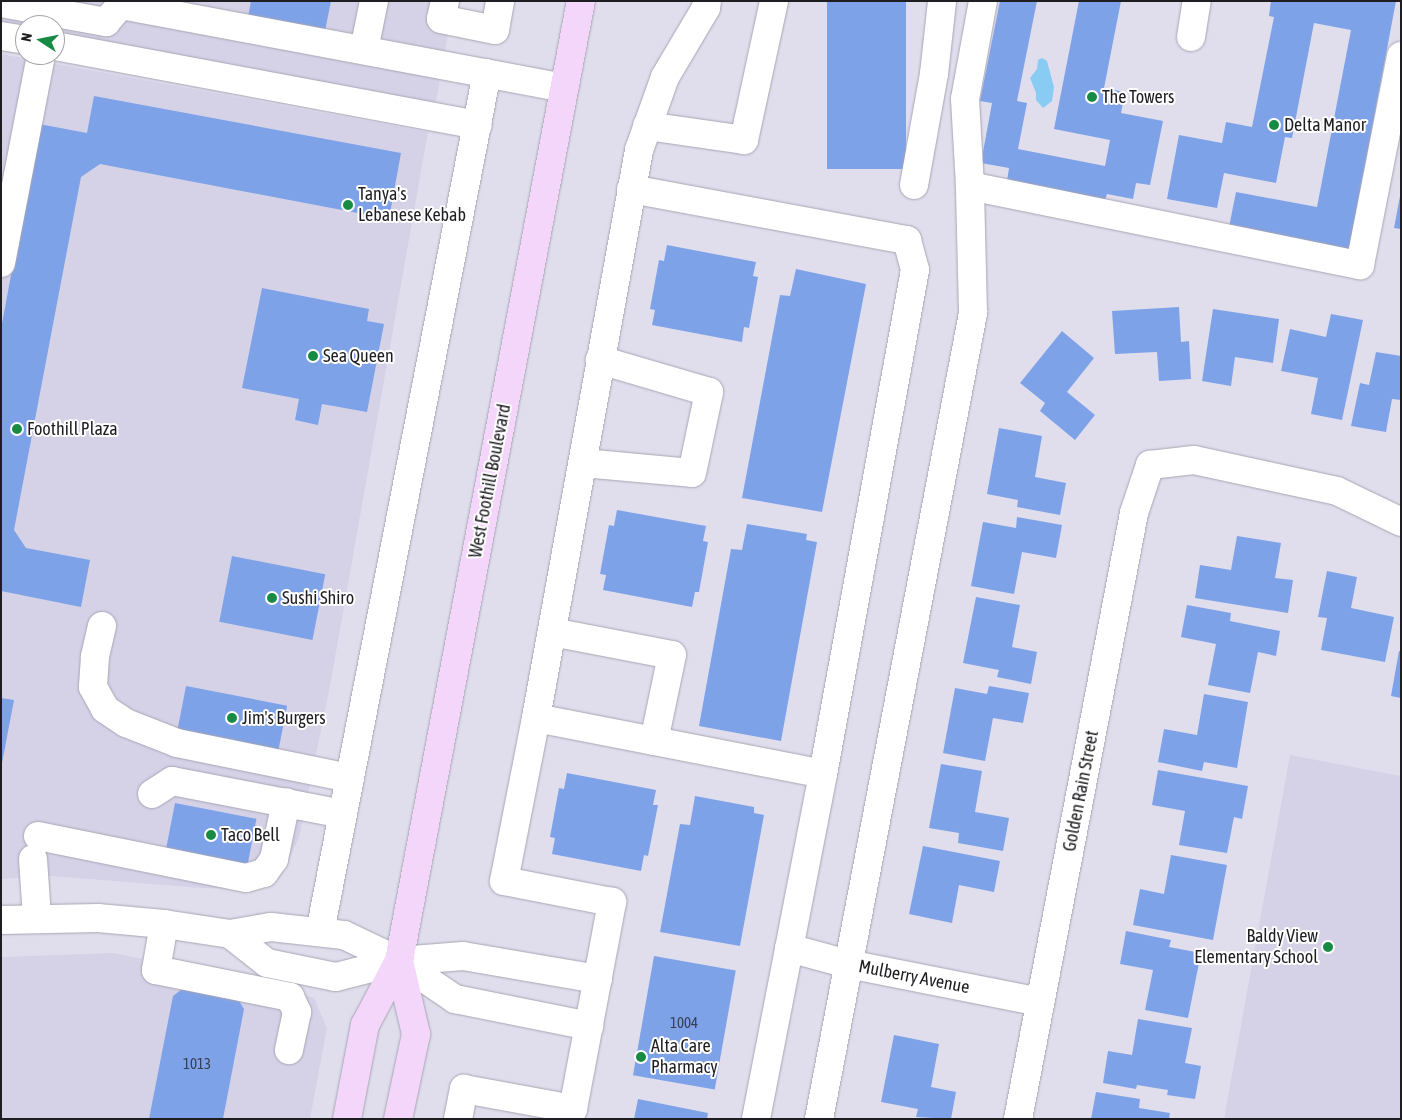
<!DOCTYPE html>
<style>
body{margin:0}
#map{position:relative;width:1402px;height:1120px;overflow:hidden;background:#e0deed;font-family:"Asap Condensed",sans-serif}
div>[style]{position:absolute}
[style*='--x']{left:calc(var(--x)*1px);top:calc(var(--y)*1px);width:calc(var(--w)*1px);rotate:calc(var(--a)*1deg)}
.built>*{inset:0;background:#d5d2e8}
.water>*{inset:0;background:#88ccf4}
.building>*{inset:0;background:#7ea2e8;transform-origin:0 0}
.roads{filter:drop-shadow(0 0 1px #a7a5b3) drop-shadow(0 0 1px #a7a5b3)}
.minor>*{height:28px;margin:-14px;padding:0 14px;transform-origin:14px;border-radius:14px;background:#fff}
.major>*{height:28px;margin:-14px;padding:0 14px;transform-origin:14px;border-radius:14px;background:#f4d6fb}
.dots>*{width:14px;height:14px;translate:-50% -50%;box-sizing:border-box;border:2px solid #fff;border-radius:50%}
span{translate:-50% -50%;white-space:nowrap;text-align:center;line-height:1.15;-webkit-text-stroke:4px #fff;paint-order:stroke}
.number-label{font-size:15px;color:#363e54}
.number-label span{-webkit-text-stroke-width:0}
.poi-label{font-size:18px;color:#1e1d22}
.left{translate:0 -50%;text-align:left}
.right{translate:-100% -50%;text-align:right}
.street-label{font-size:18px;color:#1e1d22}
.frame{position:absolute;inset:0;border:2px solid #1e1d22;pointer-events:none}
.north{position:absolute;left:15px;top:15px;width:50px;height:50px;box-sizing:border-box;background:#fff;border:1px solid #a5a5a7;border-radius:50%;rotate:281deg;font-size:14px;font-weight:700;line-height:20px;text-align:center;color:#1e1d22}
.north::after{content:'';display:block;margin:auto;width:18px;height:22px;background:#178a43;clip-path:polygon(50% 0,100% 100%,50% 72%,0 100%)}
</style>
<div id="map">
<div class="built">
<i style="clip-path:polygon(1px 1px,454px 1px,435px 107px,55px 34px,55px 25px,25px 25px,25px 28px,1px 23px)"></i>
<i style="clip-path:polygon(1px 54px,428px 132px,330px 686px,299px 838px,280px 878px,248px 889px,201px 888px,51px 876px,1px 879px)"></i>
<i style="clip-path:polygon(1290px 755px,1401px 776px,1401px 1119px,1224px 1119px)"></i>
<i style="clip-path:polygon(113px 953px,286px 988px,314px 998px,327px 1028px,310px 1119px,1px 1119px,1px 957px)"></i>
</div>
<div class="water">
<i style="clip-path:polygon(1042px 58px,1047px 61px,1054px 87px,1052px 101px,1043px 108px,1036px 100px,1036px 93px,1030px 78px,1037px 69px,1038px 60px)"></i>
</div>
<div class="building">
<i style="clip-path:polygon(251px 1px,331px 1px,325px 31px,248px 17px)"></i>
<i style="left:827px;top:1px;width:79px;height:168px"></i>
<i style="clip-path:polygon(1000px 1px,1037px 1px,1017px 101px,1027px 103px,1018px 149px,1105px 166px,1110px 140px,1054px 129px,1079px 1px,1121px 1px,1104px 88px,1125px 92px,1121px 113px,1163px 121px,1150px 185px,1136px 183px,1133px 199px,1107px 194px,1105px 200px,1007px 181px,1009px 168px,981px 163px,992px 103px,980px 101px)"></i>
<i style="clip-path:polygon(1271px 1px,1396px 1px,1349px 250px,1229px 227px,1236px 192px,1317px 207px,1351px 30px,1314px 23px,1292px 138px,1285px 137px,1276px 183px,1224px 173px,1217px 208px,1167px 199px,1179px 135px,1222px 143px,1226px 122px,1252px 127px,1274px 17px,1269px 16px)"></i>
<i style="clip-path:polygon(94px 96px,401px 153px,389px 219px,100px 164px,81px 177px,14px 530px,26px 548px,90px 560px,81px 607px,1px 591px,1px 329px,39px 124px,87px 133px)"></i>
<i style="clip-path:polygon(1400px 196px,1401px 196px,1401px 229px,1394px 228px)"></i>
<i style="clip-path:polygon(667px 245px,756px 262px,753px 276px,758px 277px,749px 328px,744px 327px,742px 342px,652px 325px,655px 310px,650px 309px,659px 260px,664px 261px)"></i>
<i style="clip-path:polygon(796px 269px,866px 284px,822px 512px,742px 498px,780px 295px,790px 296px)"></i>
<i style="clip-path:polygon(262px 288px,369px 309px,367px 321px,384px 324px,367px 412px,322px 404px,318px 425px,295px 420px,299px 399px,242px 388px)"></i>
<i style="clip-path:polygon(1179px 307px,1181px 342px,1189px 341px,1191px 379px,1159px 381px,1157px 352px,1115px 354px,1112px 311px)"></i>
<i style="clip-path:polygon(1213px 309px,1279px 319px,1273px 363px,1235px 357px,1231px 386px,1202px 381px)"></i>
<i style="clip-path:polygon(1331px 314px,1363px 320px,1342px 420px,1311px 414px,1318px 378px,1281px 371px,1290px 329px,1326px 337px)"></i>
<i style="clip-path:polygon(1062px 331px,1094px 358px,1067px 392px,1095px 415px,1075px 440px,1040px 411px,1045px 403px,1020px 383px)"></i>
<i style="clip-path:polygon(1376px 352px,1401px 356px,1401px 400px,1392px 399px,1386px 432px,1351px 426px,1360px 383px,1369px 385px)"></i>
<i style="clip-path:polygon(999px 428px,1042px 436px,1035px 477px,1066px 483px,1060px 515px,1017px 507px,1018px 500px,987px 494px)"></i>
<i style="clip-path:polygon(617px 510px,706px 526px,703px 541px,708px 542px,699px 592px,695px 592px,692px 607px,603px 590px,606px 575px,600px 574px,609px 525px,614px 526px)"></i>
<i style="clip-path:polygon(1017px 517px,1062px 525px,1056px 558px,1022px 552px,1014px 594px,971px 586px,983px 522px,1016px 528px)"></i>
<i style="clip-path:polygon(747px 524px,807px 534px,806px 540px,817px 542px,781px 741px,699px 726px,731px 549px,742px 550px)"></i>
<i style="clip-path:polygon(1237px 536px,1281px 543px,1275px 578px,1293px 580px,1288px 613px,1195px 598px,1200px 565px,1231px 570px)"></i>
<i style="left:232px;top:556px;width:95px;height:67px;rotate:11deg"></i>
<i style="clip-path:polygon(1327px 571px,1357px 577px,1351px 608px,1394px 617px,1385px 662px,1321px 650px,1327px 618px,1318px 617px)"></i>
<i style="clip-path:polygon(976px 597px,1020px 605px,1012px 647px,1037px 652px,1031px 684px,997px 677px,999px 670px,963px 663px)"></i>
<i style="clip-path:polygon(1187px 605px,1231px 613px,1230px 621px,1280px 631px,1276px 656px,1258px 652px,1250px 693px,1208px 685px,1216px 644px,1181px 637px)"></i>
<i style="clip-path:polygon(1399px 651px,1401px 651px,1401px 698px,1391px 696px)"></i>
<i style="left:186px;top:686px;width:103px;height:46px;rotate:11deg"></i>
<i style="clip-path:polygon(989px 686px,1029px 693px,1023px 723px,993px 718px,985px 761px,943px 753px,955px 688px,987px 694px)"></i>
<i style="clip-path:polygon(1204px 694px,1248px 702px,1237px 768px,1204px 762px,1202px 771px,1158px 762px,1164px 729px,1197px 735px)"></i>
<i style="clip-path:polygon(1px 698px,14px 700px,2px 763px,1px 763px)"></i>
<i style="clip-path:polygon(941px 764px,982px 771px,975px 812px,1009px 818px,1003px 851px,958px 843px,959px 833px,929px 828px)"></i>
<i style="clip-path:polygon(1158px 770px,1248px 786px,1242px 819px,1234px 817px,1227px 853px,1179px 845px,1185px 811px,1152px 805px)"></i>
<i style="clip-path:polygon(567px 773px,656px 790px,653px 805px,658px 805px,648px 856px,644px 855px,641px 871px,552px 854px,555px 838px,550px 837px,559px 788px,564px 789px)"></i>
<i style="clip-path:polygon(695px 796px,754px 807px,754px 813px,764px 815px,740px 946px,660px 932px,680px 824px,690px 825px)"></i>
<i style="left:175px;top:803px;width:83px;height:48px;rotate:11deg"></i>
<i style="clip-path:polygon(923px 846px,1000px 861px,994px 892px,959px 885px,952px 923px,909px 914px)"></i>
<i style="clip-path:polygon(1171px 855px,1227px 865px,1213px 940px,1133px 925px,1140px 889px,1164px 894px)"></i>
<i style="clip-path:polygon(1126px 931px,1171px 940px,1169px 947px,1201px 953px,1188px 1018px,1145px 1010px,1153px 970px,1120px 964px)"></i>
<i style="left:654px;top:956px;width:83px;height:121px;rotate:10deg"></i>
<i style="clip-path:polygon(186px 986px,236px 996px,244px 1009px,223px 1119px,149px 1119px,173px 996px)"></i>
<i style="clip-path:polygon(1138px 1019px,1192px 1028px,1185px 1063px,1201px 1066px,1195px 1099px,1167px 1095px,1168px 1090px,1137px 1085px,1136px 1089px,1103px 1083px,1108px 1051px,1132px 1055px)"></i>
<i style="clip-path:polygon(894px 1035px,939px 1044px,931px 1087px,956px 1092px,951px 1119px,916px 1117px,918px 1109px,881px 1102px)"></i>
<i style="clip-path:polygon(1096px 1092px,1140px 1099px,1139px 1108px,1170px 1113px,1169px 1119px,1091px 1119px)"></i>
<i style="clip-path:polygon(638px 1099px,708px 1113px,707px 1119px,634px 1119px)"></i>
</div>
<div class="roads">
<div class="minor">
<i style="--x:445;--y:1;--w:18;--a:103"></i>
<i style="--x:441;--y:19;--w:55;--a:11.5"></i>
<i style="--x:495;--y:30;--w:29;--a:-80"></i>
<i style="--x:983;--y:1;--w:100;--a:100.4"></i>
<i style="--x:965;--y:99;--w:87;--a:86.7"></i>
<i style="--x:970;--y:186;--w:398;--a:11.5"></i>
<i style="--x:1360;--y:265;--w:213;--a:-78.9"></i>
<i style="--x:1;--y:3;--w:107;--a:10.3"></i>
<i style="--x:106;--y:22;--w:23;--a:-49"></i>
<i style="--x:121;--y:5;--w:451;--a:10.6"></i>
<i style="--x:1;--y:36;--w:24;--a:9"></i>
<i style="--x:1191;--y:37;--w:36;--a:-81"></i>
<i style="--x:55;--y:46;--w:430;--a:10.6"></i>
<i style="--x:364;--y:50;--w:50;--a:-78.5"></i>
<i style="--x:647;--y:126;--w:98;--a:8.2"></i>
<i style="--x:744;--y:140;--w:142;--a:-77.8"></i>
<i style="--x:914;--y:185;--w:113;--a:-79.8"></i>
<i style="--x:934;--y:74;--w:73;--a:-83.7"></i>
<i style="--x:631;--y:189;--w:281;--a:10.5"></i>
<i style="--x:907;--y:240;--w:31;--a:75"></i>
<i style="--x:915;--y:270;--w:512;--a:100.34"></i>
<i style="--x:823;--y:774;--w:351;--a:101"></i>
<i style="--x:1;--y:263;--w:212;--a:-79.1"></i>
<i style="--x:583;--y:463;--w:109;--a:5.2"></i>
<i style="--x:692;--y:473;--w:83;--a:-78.1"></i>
<i style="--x:709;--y:392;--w:114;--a:-163.6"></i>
<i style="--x:102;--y:626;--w:32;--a:103"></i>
<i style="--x:95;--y:657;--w:30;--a:94"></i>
<i style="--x:93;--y:687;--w:25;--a:61"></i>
<i style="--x:105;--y:709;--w:25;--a:34"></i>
<i style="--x:126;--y:723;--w:55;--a:21.4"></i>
<i style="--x:177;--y:743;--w:176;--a:11.5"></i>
<i style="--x:552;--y:632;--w:122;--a:10.9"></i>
<i style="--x:672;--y:655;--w:88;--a:101.8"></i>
<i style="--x:536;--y:718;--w:292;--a:11"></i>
<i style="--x:152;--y:794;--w:24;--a:-33"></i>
<i style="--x:172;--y:781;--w:174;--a:10.9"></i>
<i style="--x:38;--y:836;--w:212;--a:11.4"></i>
<i style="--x:246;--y:878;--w:19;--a:-16"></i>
<i style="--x:264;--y:873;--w:17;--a:-54"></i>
<i style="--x:274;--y:859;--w:58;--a:-78.1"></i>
<i style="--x:33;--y:859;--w:59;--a:86.1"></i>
<i style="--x:1;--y:920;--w:97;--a:-1.2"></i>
<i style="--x:98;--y:918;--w:66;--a:5.2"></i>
<i style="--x:164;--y:924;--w:67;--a:8.6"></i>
<i style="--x:230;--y:934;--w:42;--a:-9.7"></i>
<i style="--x:271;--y:927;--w:73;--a:6.3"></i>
<i style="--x:344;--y:935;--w:61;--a:25.3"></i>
<i style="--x:399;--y:961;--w:68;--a:34.2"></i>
<i style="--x:455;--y:999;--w:137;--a:11.4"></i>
<i style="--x:164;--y:924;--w:47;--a:99.9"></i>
<i style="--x:156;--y:970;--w:137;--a:11.4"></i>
<i style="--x:290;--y:997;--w:17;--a:65"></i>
<i style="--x:297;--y:1012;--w:39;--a:102"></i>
<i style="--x:320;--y:932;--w:875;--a:-79"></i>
<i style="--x:230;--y:934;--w:47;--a:38.1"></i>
<i style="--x:267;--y:963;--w:70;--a:11.5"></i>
<i style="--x:336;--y:977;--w:65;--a:-14.3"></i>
<i style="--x:399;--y:961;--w:64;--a:-4.5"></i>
<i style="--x:463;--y:956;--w:137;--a:9.7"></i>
<i style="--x:789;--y:948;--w:61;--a:15.2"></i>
<i style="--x:848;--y:964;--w:196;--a:11.2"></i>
<i style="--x:458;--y:1119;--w:31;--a:-79"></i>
<i style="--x:464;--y:1089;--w:111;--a:10.4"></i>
<i style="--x:573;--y:1109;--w:211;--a:-79.3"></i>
<i style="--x:612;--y:902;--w:110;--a:-169"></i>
<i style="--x:504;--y:881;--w:166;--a:-78.9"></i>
<i style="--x:536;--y:718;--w:577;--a:-79.72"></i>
<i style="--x:639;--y:150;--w:77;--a:-70.4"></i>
<i style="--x:665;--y:77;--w:80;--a:-59.3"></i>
<i style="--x:706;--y:8;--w:7;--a:-82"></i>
<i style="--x:819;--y:1119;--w:821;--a:-79.18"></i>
<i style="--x:973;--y:313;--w:127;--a:-91.4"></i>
<i style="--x:1018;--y:1119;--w:617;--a:-79.16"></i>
<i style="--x:1134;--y:513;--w:51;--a:-71.6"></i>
<i style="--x:1150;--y:465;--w:44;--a:-6.5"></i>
<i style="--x:1194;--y:460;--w:146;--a:12.2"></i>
<i style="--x:1337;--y:491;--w:71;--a:25.8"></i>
</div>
<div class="major">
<i style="--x:347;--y:1119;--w:96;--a:-79.2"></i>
<i style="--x:365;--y:1025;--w:72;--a:-62"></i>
<i style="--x:399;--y:961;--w:977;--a:-79.27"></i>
<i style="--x:398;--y:1119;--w:87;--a:-78"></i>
<i style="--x:416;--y:1034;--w:75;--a:-103.1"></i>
</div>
</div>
<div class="dots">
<i style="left:1092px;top:97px;background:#178a43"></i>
<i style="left:1274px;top:125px;background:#178a43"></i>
<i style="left:348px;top:205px;background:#178a43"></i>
<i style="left:313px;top:356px;background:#178a43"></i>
<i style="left:17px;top:429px;background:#178a43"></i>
<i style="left:272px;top:598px;background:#178a43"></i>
<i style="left:232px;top:718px;background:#178a43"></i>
<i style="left:211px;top:835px;background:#178a43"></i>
<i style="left:1328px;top:947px;background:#178a43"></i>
<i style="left:641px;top:1057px;background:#178a43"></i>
</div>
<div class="number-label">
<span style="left:684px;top:1023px">1004</span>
<span style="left:197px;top:1064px">1013</span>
</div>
<div class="poi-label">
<span class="left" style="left:1102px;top:97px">The Towers</span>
<span class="left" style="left:1284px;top:125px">Delta Manor</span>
<span class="left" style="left:358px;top:205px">Tanya's<br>Lebanese Kebab</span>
<span class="left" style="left:323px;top:356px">Sea Queen</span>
<span class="left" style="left:27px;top:429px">Foothill Plaza</span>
<span class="left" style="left:282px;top:598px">Sushi Shiro</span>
<span class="left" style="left:242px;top:718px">Jim's Burgers</span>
<span class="left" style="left:221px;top:835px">Taco Bell</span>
<span class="right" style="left:1318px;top:947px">Baldy View<br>Elementary School</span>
<span class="left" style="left:651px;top:1057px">Alta Care<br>Pharmacy</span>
</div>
<div class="street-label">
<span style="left:490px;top:481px;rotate:-79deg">West Foothill Boulevard</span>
<span style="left:1081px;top:791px;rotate:-79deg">Golden Rain Street</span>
<span style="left:914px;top:977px;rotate:11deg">Mulberry Avenue</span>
</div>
<div class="frame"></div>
<div class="north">N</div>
</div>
